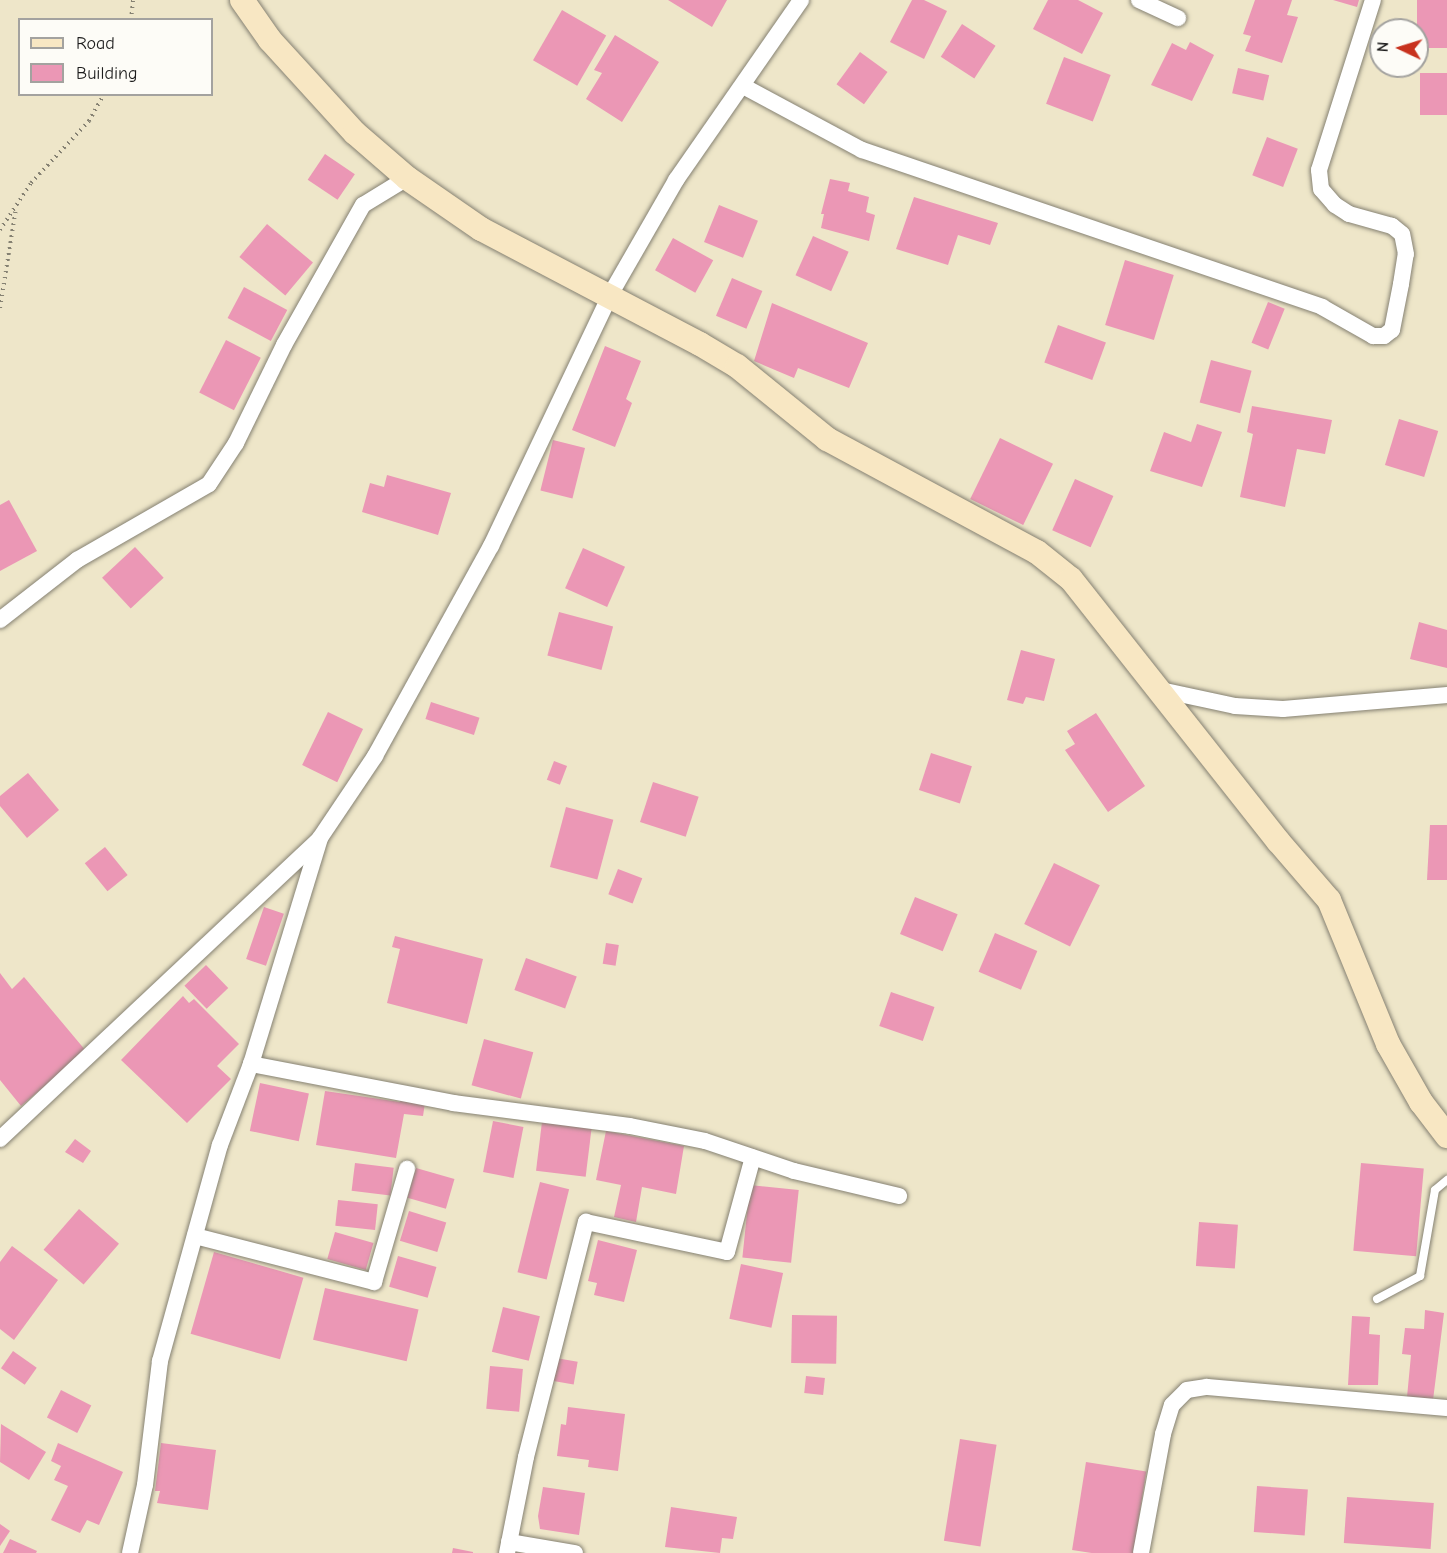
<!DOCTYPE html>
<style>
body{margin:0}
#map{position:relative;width:1447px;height:1553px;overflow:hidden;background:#eee6c9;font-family:"Comic Neue",sans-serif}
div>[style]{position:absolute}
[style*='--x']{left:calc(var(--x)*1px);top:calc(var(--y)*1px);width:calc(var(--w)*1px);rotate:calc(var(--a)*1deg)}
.building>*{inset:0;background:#eb97b5;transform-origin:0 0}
.path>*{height:4px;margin-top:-2px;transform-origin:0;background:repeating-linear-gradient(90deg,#858172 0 1.5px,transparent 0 6px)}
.roads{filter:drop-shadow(0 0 2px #858172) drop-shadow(0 0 2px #858172)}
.lane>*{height:8px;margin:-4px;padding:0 4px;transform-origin:4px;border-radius:4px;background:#fff}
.street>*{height:16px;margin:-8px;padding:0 8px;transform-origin:8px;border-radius:8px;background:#fff}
.secondary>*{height:24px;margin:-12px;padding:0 12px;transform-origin:12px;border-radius:12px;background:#f8e7c3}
span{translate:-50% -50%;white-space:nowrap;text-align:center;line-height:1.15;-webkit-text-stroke:5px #fdfcf7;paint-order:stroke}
.legend{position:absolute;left:18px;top:18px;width:195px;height:78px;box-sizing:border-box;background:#fdfcf7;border:2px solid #a3a29f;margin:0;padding:8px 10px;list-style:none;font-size:18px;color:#1c1c1c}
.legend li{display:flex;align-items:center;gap:12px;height:30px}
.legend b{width:30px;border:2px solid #a3a29f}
.north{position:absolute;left:1369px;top:18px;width:60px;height:60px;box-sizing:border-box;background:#fdfcf7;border:2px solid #a3a29f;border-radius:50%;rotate:274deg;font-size:16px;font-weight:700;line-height:24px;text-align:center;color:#1c1c1c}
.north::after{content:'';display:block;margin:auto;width:21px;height:27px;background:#c8321e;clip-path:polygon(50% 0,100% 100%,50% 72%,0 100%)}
</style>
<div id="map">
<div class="building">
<i style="clip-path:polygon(668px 0,727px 0,712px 27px)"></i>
<i style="clip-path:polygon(912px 0,924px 0,947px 11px,924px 59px,890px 42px)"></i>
<i style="clip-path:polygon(1048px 0,1078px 0,1103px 13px,1082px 54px,1033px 29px)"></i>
<i style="clip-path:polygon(1255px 0,1292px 0,1287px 15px,1298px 17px,1282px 63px,1245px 51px,1251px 36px,1243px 34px)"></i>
<i style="clip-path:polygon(1333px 0,1359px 0,1357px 7px)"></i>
<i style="left:1417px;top:0;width:30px;height:48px"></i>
<i style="left:562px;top:10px;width:51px;height:58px;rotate:30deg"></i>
<i style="left:962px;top:24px;width:40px;height:39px;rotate:33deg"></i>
<i style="clip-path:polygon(615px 35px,659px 62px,622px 122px,586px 99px,602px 73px,594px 70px)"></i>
<i style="clip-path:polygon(1190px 42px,1214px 55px,1192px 101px,1151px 85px,1172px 43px,1186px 50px)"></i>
<i style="left:860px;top:52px;width:34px;height:40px;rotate:36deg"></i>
<i style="left:1064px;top:57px;width:50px;height:50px;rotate:21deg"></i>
<i style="left:1238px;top:68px;width:32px;height:26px;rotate:13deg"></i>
<i style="left:1420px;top:73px;width:27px;height:42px"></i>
<i style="left:1267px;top:137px;width:33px;height:41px;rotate:21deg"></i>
<i style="left:325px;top:154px;width:36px;height:31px;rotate:34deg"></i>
<i style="clip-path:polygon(830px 179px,850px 183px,848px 191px,869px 197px,866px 212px,875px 215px,869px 241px,821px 228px,824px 214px,821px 214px)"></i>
<i style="clip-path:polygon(914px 197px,998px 223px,990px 245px,958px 235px,948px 265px,896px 249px)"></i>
<i style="left:719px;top:205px;width:42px;height:40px;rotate:22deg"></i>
<i style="left:267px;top:224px;width:60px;height:43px;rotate:40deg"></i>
<i style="left:813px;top:236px;width:39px;height:43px;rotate:24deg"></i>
<i style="left:673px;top:238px;width:46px;height:37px;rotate:29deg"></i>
<i style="left:1125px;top:260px;width:51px;height:68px;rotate:17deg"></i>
<i style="left:732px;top:278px;width:33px;height:41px;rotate:23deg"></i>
<i style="left:244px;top:287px;width:49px;height:35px;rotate:28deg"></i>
<i style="left:1268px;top:302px;width:18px;height:44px;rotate:22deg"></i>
<i style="clip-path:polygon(772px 303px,868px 343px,849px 388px,798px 368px,794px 378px,754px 361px)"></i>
<i style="left:1058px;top:325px;width:51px;height:40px;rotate:20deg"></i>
<i style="left:226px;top:340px;width:39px;height:59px;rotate:27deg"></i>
<i style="clip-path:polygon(605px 346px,641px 361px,626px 399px,632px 403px,615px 447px,572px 430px)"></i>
<i style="left:1211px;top:360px;width:42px;height:44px;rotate:15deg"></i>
<i style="clip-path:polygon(1252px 406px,1332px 420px,1325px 454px,1297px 449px,1285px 507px,1240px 497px,1253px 434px,1247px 432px)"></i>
<i style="left:1399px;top:419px;width:41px;height:48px;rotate:17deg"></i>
<i style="clip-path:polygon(1197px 424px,1222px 432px,1202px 487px,1150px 471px,1164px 432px,1191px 442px)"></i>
<i style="left:1000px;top:438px;width:59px;height:68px;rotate:26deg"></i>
<i style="left:553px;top:440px;width:33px;height:52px;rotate:14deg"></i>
<i style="clip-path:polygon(387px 475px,451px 493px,438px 535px,362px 512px,370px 483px,384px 487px)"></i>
<i style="left:1075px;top:479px;width:42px;height:56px;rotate:24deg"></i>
<i style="clip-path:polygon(9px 500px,37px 551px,0 571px,0 505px)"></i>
<i style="left:135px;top:547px;width:42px;height:45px;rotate:47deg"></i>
<i style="left:583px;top:548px;width:46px;height:44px;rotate:24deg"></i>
<i style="left:559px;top:612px;width:56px;height:45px;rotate:15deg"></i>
<i style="clip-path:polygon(1419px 622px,1447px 630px,1447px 668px,1410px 659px)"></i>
<i style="clip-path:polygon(1021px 650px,1055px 659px,1044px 701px,1026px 697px,1023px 704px,1007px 700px)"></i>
<i style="left:431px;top:702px;width:51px;height:18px;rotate:18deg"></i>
<i style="left:328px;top:712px;width:39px;height:59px;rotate:26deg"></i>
<i style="clip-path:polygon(1096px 713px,1145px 786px,1108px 812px,1065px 750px,1075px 744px,1067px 731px)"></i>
<i style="left:931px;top:753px;width:43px;height:39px;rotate:18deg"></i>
<i style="left:554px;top:761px;width:14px;height:20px;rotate:21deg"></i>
<i style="clip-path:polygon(28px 773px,59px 810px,27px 838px,0 806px,0 796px)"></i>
<i style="left:653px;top:782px;width:48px;height:42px;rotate:18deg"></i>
<i style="left:566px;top:807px;width:49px;height:62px;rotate:15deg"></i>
<i style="clip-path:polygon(1430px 825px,1447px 825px,1447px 880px,1427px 880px)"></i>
<i style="left:105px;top:847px;width:36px;height:26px;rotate:51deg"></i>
<i style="left:1054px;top:863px;width:51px;height:68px;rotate:26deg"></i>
<i style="left:618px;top:869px;width:26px;height:27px;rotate:21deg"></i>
<i style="left:915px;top:897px;width:46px;height:40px;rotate:22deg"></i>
<i style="left:264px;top:907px;width:21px;height:55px;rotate:19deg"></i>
<i style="left:995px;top:933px;width:46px;height:42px;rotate:23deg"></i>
<i style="clip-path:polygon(395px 936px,483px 959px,467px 1024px,387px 1003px,400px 949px,392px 947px)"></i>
<i style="left:606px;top:943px;width:13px;height:21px;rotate:9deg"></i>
<i style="left:526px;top:958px;width:54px;height:34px;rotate:20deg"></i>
<i style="left:206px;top:965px;width:32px;height:30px;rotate:46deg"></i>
<i style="clip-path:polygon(0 973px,12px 989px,24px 977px,86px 1051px,21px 1106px,0 1080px)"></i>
<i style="left:891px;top:992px;width:46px;height:36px;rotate:19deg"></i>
<i style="clip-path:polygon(183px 996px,189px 1003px,194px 999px,239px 1044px,217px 1066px,231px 1079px,187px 1123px,121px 1060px)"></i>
<i style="left:484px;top:1039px;width:51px;height:48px;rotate:15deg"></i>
<i style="left:260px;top:1083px;width:50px;height:49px;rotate:12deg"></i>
<i style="clip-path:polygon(325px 1091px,400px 1102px,401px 1098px,425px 1103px,423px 1116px,404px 1114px,396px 1158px,316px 1145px)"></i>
<i style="left:493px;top:1121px;width:31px;height:52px;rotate:11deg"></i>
<i style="left:542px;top:1122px;width:50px;height:49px;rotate:7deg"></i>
<i style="clip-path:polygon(606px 1131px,684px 1146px,676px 1194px,642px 1187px,636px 1222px,614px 1217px,621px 1185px,596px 1180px)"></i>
<i style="clip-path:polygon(75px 1139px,91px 1151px,83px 1163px,65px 1152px)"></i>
<i style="left:355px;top:1163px;width:39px;height:28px;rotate:7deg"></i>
<i style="left:1361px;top:1163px;width:63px;height:88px;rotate:5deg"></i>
<i style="left:416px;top:1168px;width:40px;height:31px;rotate:16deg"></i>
<i style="left:540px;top:1182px;width:30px;height:93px;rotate:14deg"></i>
<i style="left:750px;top:1185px;width:49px;height:73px;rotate:6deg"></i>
<i style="left:338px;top:1200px;width:40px;height:26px;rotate:6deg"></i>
<i style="left:79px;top:1209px;width:53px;height:54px;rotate:41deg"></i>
<i style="left:409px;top:1211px;width:39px;height:31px;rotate:17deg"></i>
<i style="left:1199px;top:1222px;width:39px;height:44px;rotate:4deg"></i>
<i style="left:335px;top:1232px;width:40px;height:28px;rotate:16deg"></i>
<i style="clip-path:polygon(598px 1240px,637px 1250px,624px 1302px,594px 1295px,597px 1283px,588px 1281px)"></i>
<i style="clip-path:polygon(12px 1246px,58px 1280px,14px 1340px,0 1329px,0 1262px)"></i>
<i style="left:214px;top:1252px;width:93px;height:85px;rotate:16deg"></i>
<i style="left:398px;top:1256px;width:40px;height:32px;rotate:16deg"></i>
<i style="left:741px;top:1264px;width:43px;height:56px;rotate:12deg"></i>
<i style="left:325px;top:1288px;width:96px;height:53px;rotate:13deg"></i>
<i style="left:503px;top:1307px;width:38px;height:46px;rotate:14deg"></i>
<i style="clip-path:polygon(1425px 1310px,1444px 1313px,1433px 1400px,1407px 1397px,1411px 1355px,1402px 1354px,1405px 1328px,1424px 1329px)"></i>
<i style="left:792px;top:1315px;width:45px;height:48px;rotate:1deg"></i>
<i style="clip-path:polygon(1352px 1316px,1370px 1317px,1369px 1334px,1380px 1335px,1378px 1385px,1348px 1385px)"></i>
<i style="left:13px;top:1351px;width:29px;height:21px;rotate:35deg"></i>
<i style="left:556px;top:1358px;width:22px;height:23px;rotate:10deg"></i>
<i style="left:490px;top:1366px;width:33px;height:43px;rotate:5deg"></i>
<i style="left:806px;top:1376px;width:19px;height:17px;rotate:6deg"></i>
<i style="left:61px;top:1390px;width:34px;height:31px;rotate:27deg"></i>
<i style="clip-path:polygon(568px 1407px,625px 1414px,618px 1471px,588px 1467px,589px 1460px,557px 1456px,561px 1424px,566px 1425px)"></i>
<i style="clip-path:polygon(1px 1424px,46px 1452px,29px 1480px,0 1462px)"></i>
<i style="left:960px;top:1439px;width:37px;height:103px;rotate:9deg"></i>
<i style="clip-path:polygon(58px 1443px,123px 1472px,99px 1525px,87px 1520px,80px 1533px,51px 1520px,68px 1486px,54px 1480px,61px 1466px,51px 1461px)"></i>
<i style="clip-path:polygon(161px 1443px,216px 1450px,208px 1510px,157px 1503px,160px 1491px,155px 1491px)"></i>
<i style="left:1086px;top:1462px;width:61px;height:89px;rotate:9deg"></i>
<i style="left:1257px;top:1486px;width:51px;height:46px;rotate:4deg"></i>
<i style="clip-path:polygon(543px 1487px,585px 1493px,579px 1535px,540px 1529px,538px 1516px)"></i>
<i style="left:1347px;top:1497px;width:87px;height:46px;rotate:4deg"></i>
<i style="clip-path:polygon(671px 1507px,737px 1517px,733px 1539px,722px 1538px,720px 1553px,665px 1547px)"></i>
<i style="clip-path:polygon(0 1524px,10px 1531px,0 1546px)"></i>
<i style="clip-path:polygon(10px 1539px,37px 1551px,36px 1553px,3px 1553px)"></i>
<i style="clip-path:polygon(453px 1548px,473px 1552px,473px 1553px,452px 1553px)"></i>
</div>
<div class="path">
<i style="--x:131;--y:20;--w:20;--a:-84"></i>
<i style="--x:0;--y:230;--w:56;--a:-56.6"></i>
<i style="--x:31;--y:183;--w:85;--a:-46.9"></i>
<i style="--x:89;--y:121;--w:31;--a:-61"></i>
<i style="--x:0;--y:308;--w:101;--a:-80.9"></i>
</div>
<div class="roads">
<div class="lane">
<i style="--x:1377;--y:1299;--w:49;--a:-28.1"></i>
<i style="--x:1420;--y:1276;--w:87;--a:-80.1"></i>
<i style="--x:1435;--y:1190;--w:16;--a:-40"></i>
</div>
<div class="street">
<i style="--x:1139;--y:0;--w:43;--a:24.8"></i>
<i style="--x:743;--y:86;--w:135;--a:28.3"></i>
<i style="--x:862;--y:150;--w:486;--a:18.8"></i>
<i style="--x:1322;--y:307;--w:59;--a:29.6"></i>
<i style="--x:1373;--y:336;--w:11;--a:0"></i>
<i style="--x:1384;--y:336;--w:10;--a:-37"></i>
<i style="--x:1392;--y:330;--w:47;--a:-78.9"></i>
<i style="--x:1401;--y:284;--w:30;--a:-81"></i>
<i style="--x:1406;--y:254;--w:20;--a:-101"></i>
<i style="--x:1402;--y:234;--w:13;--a:-141"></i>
<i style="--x:1392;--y:226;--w:45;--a:-164.4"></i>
<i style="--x:1349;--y:214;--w:17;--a:-147"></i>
<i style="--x:1335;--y:205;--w:21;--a:-131"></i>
<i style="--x:1321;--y:189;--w:19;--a:-96"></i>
<i style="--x:1319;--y:170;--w:178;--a:-72.4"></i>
<i style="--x:0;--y:620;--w:98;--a:-37.9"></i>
<i style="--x:77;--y:560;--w:152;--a:-29.9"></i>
<i style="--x:209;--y:484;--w:49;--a:-56.6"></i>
<i style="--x:236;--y:443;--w:109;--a:-63.9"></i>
<i style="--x:284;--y:345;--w:161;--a:-60.6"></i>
<i style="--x:363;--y:205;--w:52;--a:-31.5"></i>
<i style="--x:1156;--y:689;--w:81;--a:12.1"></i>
<i style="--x:1235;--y:706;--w:48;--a:3.6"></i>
<i style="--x:1283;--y:709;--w:165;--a:-4.9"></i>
<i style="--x:251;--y:1064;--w:206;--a:10.9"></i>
<i style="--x:453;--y:1103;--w:178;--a:7.4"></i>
<i style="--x:630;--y:1126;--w:76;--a:11.3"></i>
<i style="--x:705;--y:1141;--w:94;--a:18.6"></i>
<i style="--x:794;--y:1171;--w:108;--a:13.4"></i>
<i style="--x:0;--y:1139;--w:436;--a:-43.2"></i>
<i style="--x:195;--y:1236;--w:185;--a:14.4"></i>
<i style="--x:374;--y:1282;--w:118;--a:-73.7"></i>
<i style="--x:509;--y:1542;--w:67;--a:9.5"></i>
<i style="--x:130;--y:1553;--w:70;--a:-77.6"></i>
<i style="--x:145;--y:1485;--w:125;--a:-83.1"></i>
<i style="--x:160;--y:1361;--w:224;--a:-74.5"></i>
<i style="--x:220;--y:1145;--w:87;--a:-69.1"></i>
<i style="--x:251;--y:1064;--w:236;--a:-73"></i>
<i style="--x:320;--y:838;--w:99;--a:-56.1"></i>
<i style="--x:375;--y:756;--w:240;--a:-61.1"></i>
<i style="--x:491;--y:546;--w:278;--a:-64.6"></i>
<i style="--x:610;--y:295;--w:133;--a:-60.1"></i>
<i style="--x:676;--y:180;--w:219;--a:-55.2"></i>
<i style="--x:507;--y:1553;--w:98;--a:-78.8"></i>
<i style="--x:526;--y:1457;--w:243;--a:-75.7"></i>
<i style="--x:586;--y:1222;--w:144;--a:12"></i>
<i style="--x:727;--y:1252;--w:98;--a:-74.7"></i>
<i style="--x:1141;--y:1553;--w:121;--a:-79.5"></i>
<i style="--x:1163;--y:1434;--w:30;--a:-73"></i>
<i style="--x:1172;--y:1405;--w:21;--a:-45"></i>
<i style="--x:1187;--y:1390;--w:20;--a:-9"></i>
<i style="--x:1207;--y:1387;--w:241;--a:5"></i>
</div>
<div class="secondary">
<i style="--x:242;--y:0;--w:49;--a:55"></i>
<i style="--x:270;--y:40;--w:126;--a:47.6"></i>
<i style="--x:355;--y:133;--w:69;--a:40.9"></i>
<i style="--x:407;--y:178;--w:90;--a:34.6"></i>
<i style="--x:481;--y:229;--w:247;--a:27.7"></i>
<i style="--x:700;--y:344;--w:43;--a:30.7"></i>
<i style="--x:737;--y:366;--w:116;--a:39"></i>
<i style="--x:827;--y:439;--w:238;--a:28.3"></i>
<i style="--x:1037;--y:552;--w:43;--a:38.5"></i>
<i style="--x:1071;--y:579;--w:334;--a:51.7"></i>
<i style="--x:1278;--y:841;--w:78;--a:49.2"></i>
<i style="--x:1329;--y:900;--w:156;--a:67.7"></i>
<i style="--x:1388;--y:1044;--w:67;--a:60.4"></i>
<i style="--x:1421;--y:1102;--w:43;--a:52.6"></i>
</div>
</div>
<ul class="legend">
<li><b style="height:8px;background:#f8e7c3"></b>Road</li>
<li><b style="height:16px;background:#eb97b5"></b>Building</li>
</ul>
<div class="north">N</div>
</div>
